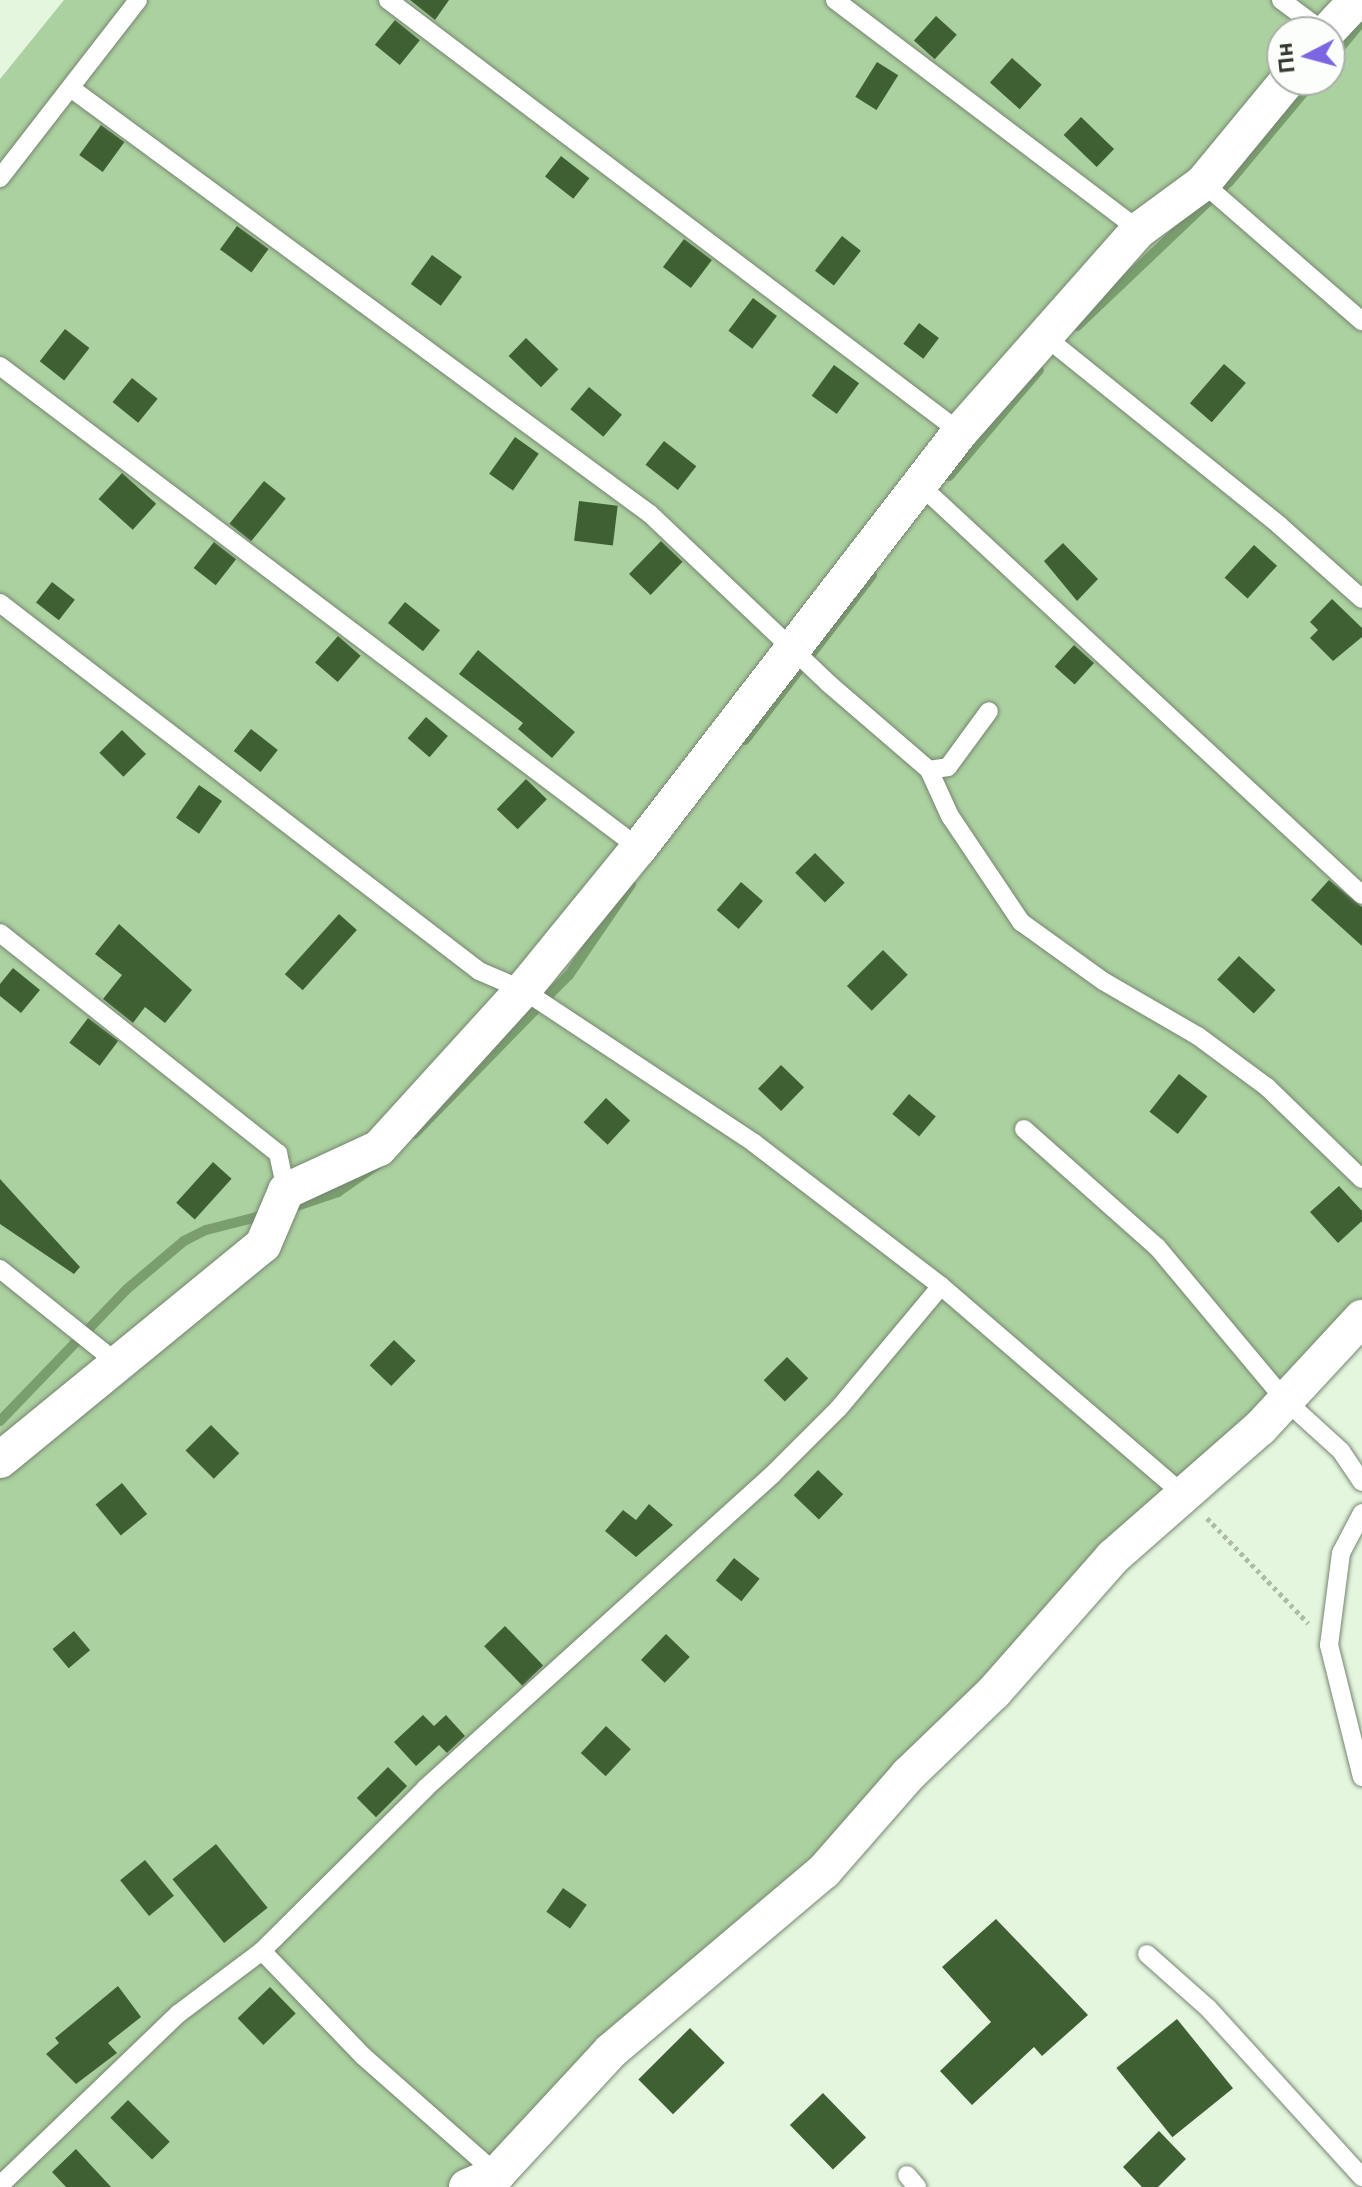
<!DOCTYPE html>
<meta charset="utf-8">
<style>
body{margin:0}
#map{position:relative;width:1362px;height:2187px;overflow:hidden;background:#e5f6df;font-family:"Noto Sans",sans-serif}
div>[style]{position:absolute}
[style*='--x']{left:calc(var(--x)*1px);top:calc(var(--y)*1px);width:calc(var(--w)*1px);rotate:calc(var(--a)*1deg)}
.green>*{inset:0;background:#acd1a0}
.stream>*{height:10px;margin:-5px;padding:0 5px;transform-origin:5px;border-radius:5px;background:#7a9e6e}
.building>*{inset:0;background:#3e6032;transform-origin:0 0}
.path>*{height:5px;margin-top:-2.5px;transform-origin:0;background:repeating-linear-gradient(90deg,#aebba9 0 4px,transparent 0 8px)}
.roads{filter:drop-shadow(0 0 2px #758570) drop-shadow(0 0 2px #758570)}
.service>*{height:18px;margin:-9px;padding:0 9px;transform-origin:9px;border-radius:9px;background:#fff}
.minor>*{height:36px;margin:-18px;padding:0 18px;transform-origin:18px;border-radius:18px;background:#fff}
span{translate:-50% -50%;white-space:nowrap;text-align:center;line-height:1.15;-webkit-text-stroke:8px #fbfefa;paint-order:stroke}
.north{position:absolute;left:1266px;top:16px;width:80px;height:80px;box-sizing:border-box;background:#fbfefa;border:2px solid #abb0aa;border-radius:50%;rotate:264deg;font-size:22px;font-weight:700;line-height:32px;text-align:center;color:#333a31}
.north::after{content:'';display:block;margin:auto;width:28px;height:36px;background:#7d66e1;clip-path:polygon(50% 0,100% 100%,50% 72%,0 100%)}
</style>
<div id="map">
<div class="green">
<i style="clip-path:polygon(evenodd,64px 0,1362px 0,1362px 1340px,694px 1974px,505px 2187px,0 2187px,0 79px,64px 0,1282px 32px,1330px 32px,1330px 80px,1282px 80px,1282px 32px)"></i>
</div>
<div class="stream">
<i style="--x:1330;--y:60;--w:50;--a:-50.6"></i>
<i style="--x:1077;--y:326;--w:209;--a:-43.5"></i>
<i style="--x:1229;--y:182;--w:133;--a:-50.2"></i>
<i style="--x:949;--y:476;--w:139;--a:-49.7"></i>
<i style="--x:745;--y:740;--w:208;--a:-52.4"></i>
<i style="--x:547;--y:997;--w:31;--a:-45"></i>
<i style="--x:569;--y:975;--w:110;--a:-55.7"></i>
<i style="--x:414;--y:1134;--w:177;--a:-45.7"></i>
<i style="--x:288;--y:1209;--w:53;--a:-18.8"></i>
<i style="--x:338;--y:1192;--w:47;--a:-34.7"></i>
<i style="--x:0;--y:1421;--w:183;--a:-46.1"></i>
<i style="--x:127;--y:1289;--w:75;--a:-40.1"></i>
<i style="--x:184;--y:1241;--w:25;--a:-27"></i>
<i style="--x:206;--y:1230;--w:61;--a:-14.3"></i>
</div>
<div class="building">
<i style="clip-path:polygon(410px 0,449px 0,435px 20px)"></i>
<i style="left:936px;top:16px;width:28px;height:33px;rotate:42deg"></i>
<i style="left:395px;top:20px;width:32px;height:32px;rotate:39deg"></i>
<i style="left:1012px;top:58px;width:40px;height:33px;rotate:42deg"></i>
<i style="left:877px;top:62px;width:25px;height:41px;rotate:32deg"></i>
<i style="left:1081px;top:117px;width:46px;height:25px;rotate:44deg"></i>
<i style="left:101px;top:125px;width:29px;height:37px;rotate:36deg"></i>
<i style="left:561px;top:156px;width:36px;height:26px;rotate:38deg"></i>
<i style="left:237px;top:226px;width:39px;height:29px;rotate:36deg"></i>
<i style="left:842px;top:236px;width:24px;height:44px;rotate:38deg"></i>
<i style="left:684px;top:239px;width:35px;height:35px;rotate:37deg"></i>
<i style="left:432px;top:255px;width:37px;height:36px;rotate:36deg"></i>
<i style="left:753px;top:298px;width:30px;height:41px;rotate:37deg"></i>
<i style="left:919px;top:323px;width:25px;height:26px;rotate:37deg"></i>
<i style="left:65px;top:329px;width:31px;height:41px;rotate:38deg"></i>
<i style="left:526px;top:338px;width:45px;height:25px;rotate:44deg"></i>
<i style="left:1224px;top:364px;width:29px;height:52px;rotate:41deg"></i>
<i style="left:834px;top:365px;width:31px;height:38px;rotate:36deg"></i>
<i style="left:132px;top:378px;width:33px;height:31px;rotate:39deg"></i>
<i style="left:589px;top:387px;width:43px;height:29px;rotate:40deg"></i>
<i style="left:515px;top:437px;width:29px;height:45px;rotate:35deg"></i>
<i style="left:664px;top:441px;width:41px;height:30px;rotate:38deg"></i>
<i style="left:122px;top:473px;width:46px;height:35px;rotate:42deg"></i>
<i style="left:264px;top:481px;width:28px;height:55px;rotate:39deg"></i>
<i style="left:579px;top:501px;width:39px;height:40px;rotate:7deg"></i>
<i style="left:661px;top:541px;width:30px;height:46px;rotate:44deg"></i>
<i style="left:214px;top:542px;width:28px;height:33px;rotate:38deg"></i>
<i style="clip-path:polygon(1063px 543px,1098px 579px,1077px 601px,1044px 561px)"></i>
<i style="left:1254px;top:545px;width:31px;height:44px;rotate:42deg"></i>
<i style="left:52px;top:582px;width:29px;height:26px;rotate:38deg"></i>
<i style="clip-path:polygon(1332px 599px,1362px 628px,1362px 637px,1333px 661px,1310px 638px,1318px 630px,1310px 622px)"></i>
<i style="left:405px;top:602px;width:45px;height:27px;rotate:39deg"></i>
<i style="left:338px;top:636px;width:30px;height:35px;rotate:41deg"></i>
<i style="left:1074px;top:645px;width:27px;height:29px;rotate:42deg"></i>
<i style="clip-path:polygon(478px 650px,575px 732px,552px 758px,518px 729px,523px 723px,459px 674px)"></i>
<i style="left:426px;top:717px;width:29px;height:28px;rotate:41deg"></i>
<i style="left:251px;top:729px;width:34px;height:28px;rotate:38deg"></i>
<i style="left:122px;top:730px;width:34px;height:32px;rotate:45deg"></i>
<i style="left:526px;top:779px;width:29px;height:42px;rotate:44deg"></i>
<i style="left:199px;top:785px;width:28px;height:40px;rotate:35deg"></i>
<i style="left:815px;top:853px;width:42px;height:28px;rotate:45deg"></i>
<i style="clip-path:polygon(1329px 880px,1362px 907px,1362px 946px,1311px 900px)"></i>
<i style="left:741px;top:882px;width:29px;height:37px;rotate:41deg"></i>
<i style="left:339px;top:914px;width:24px;height:81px;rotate:42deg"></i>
<i style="clip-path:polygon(119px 924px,192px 990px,165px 1023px,145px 1007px,133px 1023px,103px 999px,122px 975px,95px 954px)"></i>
<i style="left:883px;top:950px;width:35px;height:51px;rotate:45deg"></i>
<i style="left:1239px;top:956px;width:50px;height:32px;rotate:43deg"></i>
<i style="clip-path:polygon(13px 968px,40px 990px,21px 1013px,0 996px,0 984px)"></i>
<i style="left:88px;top:1018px;width:38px;height:31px;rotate:37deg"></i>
<i style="left:781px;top:1065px;width:32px;height:33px;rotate:44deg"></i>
<i style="left:1179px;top:1074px;width:36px;height:48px;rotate:38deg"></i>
<i style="left:909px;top:1094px;width:35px;height:26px;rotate:40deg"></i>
<i style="left:606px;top:1098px;width:33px;height:33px;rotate:43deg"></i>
<i style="left:213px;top:1162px;width:25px;height:55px;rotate:42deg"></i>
<i style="clip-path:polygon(0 1179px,80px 1267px,74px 1274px,0 1224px)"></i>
<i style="clip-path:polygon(1339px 1186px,1362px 1211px,1362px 1221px,1338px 1243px,1310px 1212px)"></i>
<i style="left:394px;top:1340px;width:30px;height:35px;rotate:44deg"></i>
<i style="left:787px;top:1357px;width:30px;height:33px;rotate:45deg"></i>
<i style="left:211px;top:1425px;width:40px;height:36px;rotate:45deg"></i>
<i style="left:818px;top:1470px;width:35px;height:35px;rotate:44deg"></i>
<i style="left:122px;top:1483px;width:40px;height:34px;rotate:51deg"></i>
<i style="clip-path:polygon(649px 1504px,673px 1525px,636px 1557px,605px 1531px,623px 1510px,636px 1520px)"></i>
<i style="left:734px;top:1558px;width:33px;height:29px;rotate:39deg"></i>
<i style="left:505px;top:1626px;width:55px;height:29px;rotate:46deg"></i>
<i style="left:74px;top:1631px;width:25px;height:28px;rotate:50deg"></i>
<i style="left:666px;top:1634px;width:33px;height:36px;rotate:44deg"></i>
<i style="clip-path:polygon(423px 1715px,434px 1726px,446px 1715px,465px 1736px,447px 1753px,439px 1745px,416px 1766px,394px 1742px)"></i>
<i style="left:606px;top:1726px;width:34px;height:37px;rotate:43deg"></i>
<i style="left:388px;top:1767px;width:27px;height:44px;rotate:45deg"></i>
<i style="left:216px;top:1844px;width:82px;height:56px;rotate:51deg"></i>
<i style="left:145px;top:1860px;width:46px;height:32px;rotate:51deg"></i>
<i style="left:563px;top:1888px;width:29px;height:29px;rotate:35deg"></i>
<i style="clip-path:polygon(996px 1919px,1088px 2015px,1042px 2056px,1034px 2047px,972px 2105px,940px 2071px,991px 2022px,942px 1967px)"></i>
<i style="clip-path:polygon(118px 1986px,141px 2017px,108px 2043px,117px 2053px,76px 2084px,46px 2054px,59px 2043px,55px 2038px)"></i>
<i style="left:270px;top:1987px;width:37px;height:45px;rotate:46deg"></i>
<i style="left:1177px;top:2019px;width:89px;height:78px;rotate:51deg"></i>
<i style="left:690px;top:2028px;width:49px;height:73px;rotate:45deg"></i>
<i style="left:823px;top:2093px;width:62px;height:46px;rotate:46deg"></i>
<i style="left:128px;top:2100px;width:59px;height:25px;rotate:45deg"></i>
<i style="clip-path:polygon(1159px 2131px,1186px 2159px,1158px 2187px,1142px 2187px,1123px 2167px)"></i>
<i style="clip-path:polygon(76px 2149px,87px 2161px,111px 2187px,66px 2187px,52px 2172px)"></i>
</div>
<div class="path">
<i style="--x:1207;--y:1518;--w:146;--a:46.1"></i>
</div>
<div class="roads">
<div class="service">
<i style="--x:388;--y:0;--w:717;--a:37.06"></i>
<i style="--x:835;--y:0;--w:381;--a:37.1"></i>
<i style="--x:1281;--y:0;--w:54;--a:36.7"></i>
<i style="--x:72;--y:89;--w:717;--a:36.33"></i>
<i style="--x:650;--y:514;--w:245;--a:43.5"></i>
<i style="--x:828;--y:683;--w:133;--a:40.7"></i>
<i style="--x:929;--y:770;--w:19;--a:-9"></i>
<i style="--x:948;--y:767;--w:69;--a:-53.8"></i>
<i style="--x:0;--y:178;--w:225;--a:-52.2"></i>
<i style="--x:1203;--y:183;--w:211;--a:41"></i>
<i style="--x:1043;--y:335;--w:303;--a:38.8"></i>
<i style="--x:1279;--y:525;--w:111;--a:41.7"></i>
<i style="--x:0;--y:366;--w:800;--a:37.03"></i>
<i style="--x:919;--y:484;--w:604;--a:42.85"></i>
<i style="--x:0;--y:603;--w:604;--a:37.53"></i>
<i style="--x:479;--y:971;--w:48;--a:23.4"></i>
<i style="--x:523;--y:990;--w:277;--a:33.5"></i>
<i style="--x:754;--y:1143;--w:235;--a:37.4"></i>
<i style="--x:941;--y:1286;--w:160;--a:129.9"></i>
<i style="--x:838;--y:1409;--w:93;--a:135"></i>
<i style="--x:772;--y:1475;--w:467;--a:137.9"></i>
<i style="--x:426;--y:1788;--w:231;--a:135.2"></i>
<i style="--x:262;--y:1951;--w:105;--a:143.1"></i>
<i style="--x:178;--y:2014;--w:247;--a:136.1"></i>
<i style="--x:929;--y:770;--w:51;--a:65.5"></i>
<i style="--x:950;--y:816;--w:128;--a:56.2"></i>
<i style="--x:1021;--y:922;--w:101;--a:35.7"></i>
<i style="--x:1103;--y:981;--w:110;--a:30.1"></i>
<i style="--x:1198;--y:1036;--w:86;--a:36.5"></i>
<i style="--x:1267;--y:1087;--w:132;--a:44.1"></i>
<i style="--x:0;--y:933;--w:355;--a:38.4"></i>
<i style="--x:278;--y:1153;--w:39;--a:78"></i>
<i style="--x:1024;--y:1129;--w:178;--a:41.6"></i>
<i style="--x:1157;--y:1247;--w:199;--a:50.1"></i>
<i style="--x:1285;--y:1400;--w:76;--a:42.3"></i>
<i style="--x:1341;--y:1451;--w:37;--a:56"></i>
<i style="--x:0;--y:1269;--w:149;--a:38.7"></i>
<i style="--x:941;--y:1286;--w:321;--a:40.7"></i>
<i style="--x:1362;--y:1513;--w:45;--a:117.7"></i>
<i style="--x:1341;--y:1553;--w:93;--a:97.4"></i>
<i style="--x:1329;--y:1645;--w:136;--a:76"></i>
<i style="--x:262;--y:1951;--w:146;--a:46.1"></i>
<i style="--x:363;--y:2056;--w:181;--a:41.4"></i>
<i style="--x:1147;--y:1954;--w:81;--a:41.5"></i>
<i style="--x:1208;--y:2008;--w:229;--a:47.7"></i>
<i style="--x:907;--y:2175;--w:16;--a:50"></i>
</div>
<div class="minor">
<i style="--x:1327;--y:32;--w:44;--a:-46.8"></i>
<i style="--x:0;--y:1460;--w:340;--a:-39.3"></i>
<i style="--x:263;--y:1245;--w:59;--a:-66.9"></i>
<i style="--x:286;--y:1191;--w:102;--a:-24.8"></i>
<i style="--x:379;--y:1148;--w:214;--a:-47.7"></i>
<i style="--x:523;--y:990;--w:183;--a:-50.8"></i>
<i style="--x:639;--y:848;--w:525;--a:-52.34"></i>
<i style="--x:960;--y:432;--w:270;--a:-48.5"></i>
<i style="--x:1139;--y:230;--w:79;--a:-36.3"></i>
<i style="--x:1203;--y:183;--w:134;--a:-50.5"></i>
<i style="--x:467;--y:2187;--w:33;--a:-23"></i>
<i style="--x:497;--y:2174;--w:168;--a:-47.2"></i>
<i style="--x:611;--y:2051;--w:279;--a:-40.2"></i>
<i style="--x:824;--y:1871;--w:128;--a:-48.8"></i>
<i style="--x:908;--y:1775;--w:120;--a:-44"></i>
<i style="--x:994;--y:1692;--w:180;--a:-48.6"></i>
<i style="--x:1113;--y:1557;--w:196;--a:-41.3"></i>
<i style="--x:1260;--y:1428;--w:150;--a:-47.2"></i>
</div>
</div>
<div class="north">Пн</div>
</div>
